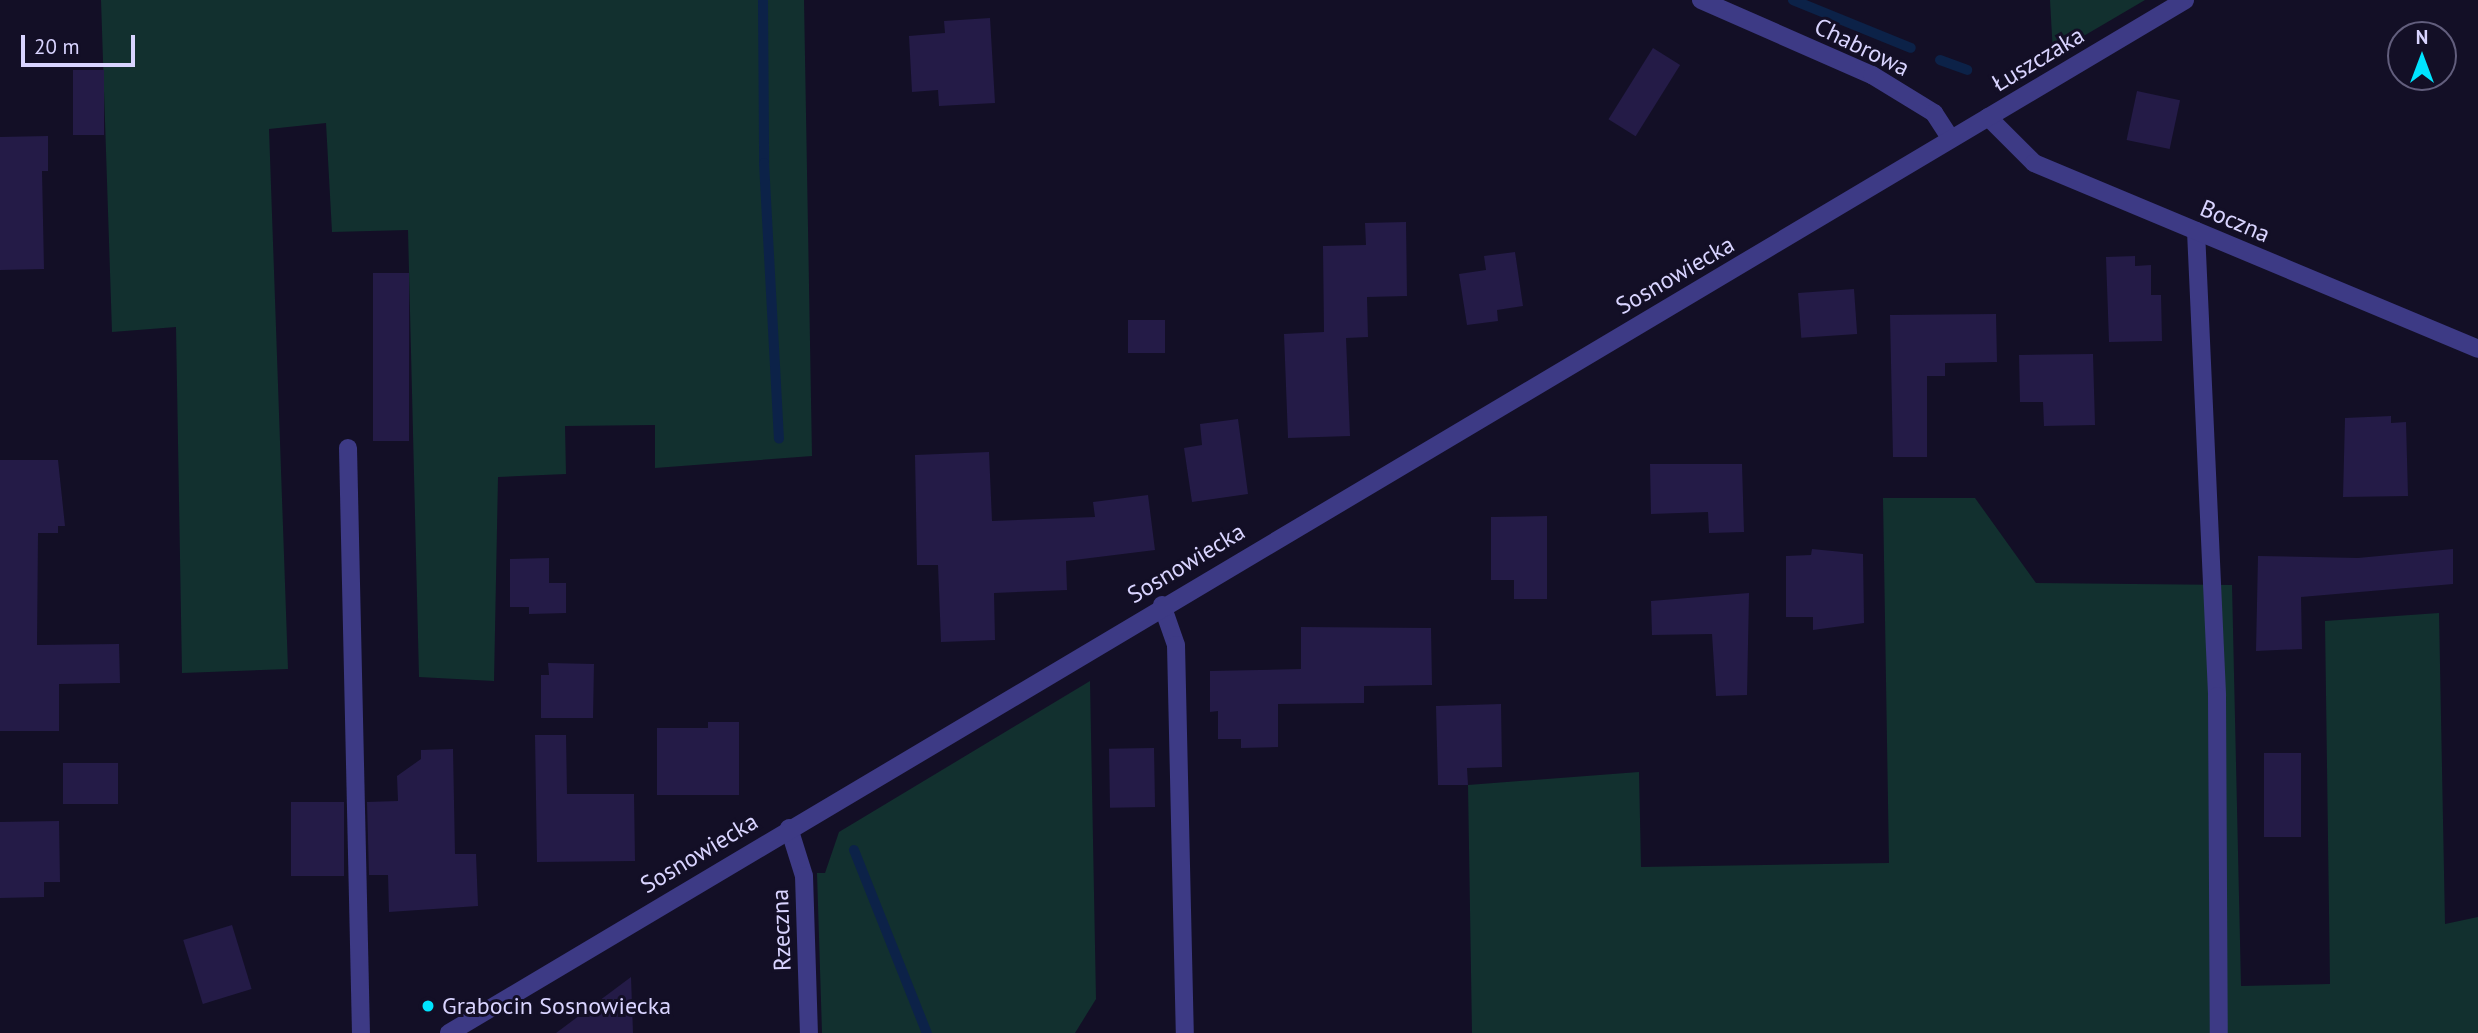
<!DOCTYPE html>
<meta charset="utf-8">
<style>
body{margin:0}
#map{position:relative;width:2478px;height:1033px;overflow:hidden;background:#130f26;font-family:"PT Sans",sans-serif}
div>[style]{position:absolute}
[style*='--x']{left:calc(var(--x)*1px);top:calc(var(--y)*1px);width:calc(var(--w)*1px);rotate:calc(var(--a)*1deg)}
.green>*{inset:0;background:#12302f}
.stream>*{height:10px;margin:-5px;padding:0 5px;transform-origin:5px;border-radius:5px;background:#0c2248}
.building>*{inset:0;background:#241b47;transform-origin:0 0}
.service>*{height:18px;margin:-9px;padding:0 9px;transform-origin:9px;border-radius:9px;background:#3d3a85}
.minor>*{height:18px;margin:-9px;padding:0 9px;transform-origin:9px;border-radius:9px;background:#3d3a85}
.tertiary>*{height:18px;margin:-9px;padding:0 9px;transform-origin:9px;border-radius:9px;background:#3d3a85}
.dots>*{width:19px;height:19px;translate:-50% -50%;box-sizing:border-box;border:4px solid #130f26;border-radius:50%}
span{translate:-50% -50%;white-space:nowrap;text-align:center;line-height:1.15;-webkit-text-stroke:6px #130f26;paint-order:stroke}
.street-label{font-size:24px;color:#d9d4ff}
.poi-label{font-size:24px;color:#d9d4ff}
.left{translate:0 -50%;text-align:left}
.north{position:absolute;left:2387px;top:21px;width:70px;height:70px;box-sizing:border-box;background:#130f26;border:2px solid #625e7d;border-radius:50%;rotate:0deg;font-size:19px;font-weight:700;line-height:28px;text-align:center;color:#d9d4ff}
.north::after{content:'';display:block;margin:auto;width:24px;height:32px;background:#00e5ff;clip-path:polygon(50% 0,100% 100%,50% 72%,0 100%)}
.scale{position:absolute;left:21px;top:35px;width:114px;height:32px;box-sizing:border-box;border:4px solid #d9d4ff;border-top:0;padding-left:9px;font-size:21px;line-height:24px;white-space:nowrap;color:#d9d4ff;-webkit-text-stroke:5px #130f26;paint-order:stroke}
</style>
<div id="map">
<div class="green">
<i style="clip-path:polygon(101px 0,804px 0,812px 456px,655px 468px,655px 425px,565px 426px,566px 474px,498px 477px,494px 681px,419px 677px,408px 230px,332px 232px,326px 123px,269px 129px,288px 669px,182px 673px,176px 327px,112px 332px)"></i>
<i style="clip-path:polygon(2050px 0,2145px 0,2053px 54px)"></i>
<i style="clip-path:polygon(1883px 498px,1975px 498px,2036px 583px,2232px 585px,2241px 986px,2330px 984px,2325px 621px,2439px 613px,2445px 924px,2478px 917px,2478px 1033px,1472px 1033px,1468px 785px,1639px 772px,1641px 867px,1889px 863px)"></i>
<i style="clip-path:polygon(1090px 681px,1096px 999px,1075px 1033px,822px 1033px,817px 873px,825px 873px,839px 832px)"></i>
</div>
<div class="stream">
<i style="--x:763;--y:0;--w:163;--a:89.6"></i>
<i style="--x:764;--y:163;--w:276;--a:86.9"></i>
<i style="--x:1793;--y:0;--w:127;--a:22.1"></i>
<i style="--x:1940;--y:60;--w:29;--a:20"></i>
<i style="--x:854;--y:850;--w:197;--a:68.3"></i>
</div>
<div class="building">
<i style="clip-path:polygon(990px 18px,995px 103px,939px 106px,938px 90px,912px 92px,909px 36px,945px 33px,944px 21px)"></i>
<i style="left:1653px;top:48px;width:32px;height:84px;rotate:32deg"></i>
<i style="left:73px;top:70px;width:31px;height:65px"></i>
<i style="left:2137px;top:91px;width:44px;height:50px;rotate:12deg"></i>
<i style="clip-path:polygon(48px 136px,48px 171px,42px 171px,44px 269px,0 270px,0 137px)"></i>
<i style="clip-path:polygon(1406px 222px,1407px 296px,1367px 297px,1368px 337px,1346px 338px,1350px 436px,1288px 438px,1284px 334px,1324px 332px,1323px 246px,1366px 245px,1365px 223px)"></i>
<i style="clip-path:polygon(1515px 252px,1523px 306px,1497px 310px,1498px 321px,1467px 325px,1459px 274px,1486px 270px,1484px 256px)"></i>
<i style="clip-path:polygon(2135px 256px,2135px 266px,2151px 265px,2151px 295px,2161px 295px,2162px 341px,2109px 342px,2106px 257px)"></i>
<i style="left:373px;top:273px;width:36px;height:168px"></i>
<i style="left:1854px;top:289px;width:45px;height:56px;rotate:86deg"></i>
<i style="clip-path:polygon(1996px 314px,1997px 362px,1945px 363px,1945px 376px,1927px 376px,1927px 457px,1893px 457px,1890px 315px)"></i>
<i style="left:1128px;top:320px;width:37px;height:33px"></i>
<i style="clip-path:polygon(2093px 354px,2095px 425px,2044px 426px,2043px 402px,2020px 402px,2019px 355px)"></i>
<i style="clip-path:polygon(2391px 416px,2391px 423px,2406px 422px,2408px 496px,2343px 497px,2345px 418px)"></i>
<i style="clip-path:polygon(1238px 419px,1248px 494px,1192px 502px,1184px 448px,1202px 445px,1200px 424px)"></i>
<i style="clip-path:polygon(989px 452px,992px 521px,1095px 517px,1093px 502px,1148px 495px,1155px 550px,1066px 561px,1067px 590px,994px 593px,995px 640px,941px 642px,938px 565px,917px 565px,915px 455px)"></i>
<i style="clip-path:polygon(0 460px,58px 460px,65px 526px,58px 526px,58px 533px,38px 533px,37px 645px,119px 644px,120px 683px,59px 684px,59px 731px,0 731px)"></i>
<i style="clip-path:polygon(1650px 464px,1742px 464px,1744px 532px,1709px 533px,1708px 512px,1651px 514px)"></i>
<i style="clip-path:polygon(1547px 516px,1547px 599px,1514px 599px,1514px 580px,1491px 580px,1491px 517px)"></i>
<i style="clip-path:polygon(1812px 549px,1863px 554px,1864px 623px,1813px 630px,1813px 617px,1786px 617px,1786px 556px,1811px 555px)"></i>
<i style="clip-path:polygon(2453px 549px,2453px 584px,2301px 597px,2302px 649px,2256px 651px,2258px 556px,2358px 558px)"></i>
<i style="clip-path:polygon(549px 558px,549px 583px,566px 583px,566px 613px,529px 614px,529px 607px,510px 607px,510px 559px)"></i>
<i style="clip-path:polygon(1749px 593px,1747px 695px,1716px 696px,1712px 634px,1652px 635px,1651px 601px)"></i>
<i style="clip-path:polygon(1301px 627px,1431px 628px,1432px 685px,1364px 686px,1364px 703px,1278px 704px,1278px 747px,1241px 748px,1241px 739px,1218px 739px,1218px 711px,1210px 712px,1210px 671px,1301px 669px)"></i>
<i style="clip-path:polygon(548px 663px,594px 664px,593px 718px,541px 718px,541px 675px,549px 675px)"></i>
<i style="clip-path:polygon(1501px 704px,1502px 767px,1467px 768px,1468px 785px,1438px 785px,1436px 706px)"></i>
<i style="clip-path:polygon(708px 722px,739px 722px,739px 795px,657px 795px,657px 728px,708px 728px)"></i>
<i style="clip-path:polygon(535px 735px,566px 735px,567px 794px,634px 794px,635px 861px,537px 862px)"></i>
<i style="left:1154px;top:748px;width:59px;height:45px;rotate:89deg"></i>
<i style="clip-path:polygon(453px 749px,455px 854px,476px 854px,478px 906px,389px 912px,388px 875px,369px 875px,367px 802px,398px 801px,397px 776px,421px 759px,421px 750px)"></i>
<i style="left:2264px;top:753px;width:37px;height:84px"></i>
<i style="left:63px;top:763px;width:55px;height:41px"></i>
<i style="left:291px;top:802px;width:53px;height:74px"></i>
<i style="clip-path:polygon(59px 821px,60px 882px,44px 882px,44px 897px,0 898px,0 822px)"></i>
<i style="left:232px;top:925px;width:67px;height:51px;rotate:73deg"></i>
<i style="clip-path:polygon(631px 977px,633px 1033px,556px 1033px)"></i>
</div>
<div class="service">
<i style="--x:2196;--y:231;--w:465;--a:87.4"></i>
<i style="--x:2217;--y:696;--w:337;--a:89.7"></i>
<i style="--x:348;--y:448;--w:585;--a:88.73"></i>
<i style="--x:1162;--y:605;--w:42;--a:70.7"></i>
<i style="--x:1176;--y:645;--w:388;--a:88.7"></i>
</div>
<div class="minor">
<i style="--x:1701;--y:0;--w:187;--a:23.7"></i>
<i style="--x:1872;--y:75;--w:73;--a:31.5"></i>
<i style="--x:1934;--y:113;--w:31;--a:57"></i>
<i style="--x:1988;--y:117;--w:65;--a:45"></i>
<i style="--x:2034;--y:163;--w:481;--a:22.7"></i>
<i style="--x:789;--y:828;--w:50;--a:72.6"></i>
<i style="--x:804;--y:876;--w:157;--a:88.2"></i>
</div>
<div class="tertiary">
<i style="--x:449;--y:1033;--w:2020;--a:-30.75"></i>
</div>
<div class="dots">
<i style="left:428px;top:1006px;background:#00e5ff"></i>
</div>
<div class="street-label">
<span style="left:1862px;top:47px;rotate:26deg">Chabrowa</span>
<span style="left:2038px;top:59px;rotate:-31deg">Łuszczaka</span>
<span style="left:2235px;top:221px;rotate:23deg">Boczna</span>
<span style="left:1675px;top:275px;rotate:-30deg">Sosnowiecka</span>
<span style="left:1186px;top:563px;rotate:-31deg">Sosnowiecka</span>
<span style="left:699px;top:853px;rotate:-31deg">Sosnowiecka</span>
<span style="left:781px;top:930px;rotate:-92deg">Rzeczna</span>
</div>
<div class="poi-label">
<span class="left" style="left:442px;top:1006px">Grabocin Sosnowiecka</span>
</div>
<div class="north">N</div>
<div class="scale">20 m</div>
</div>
